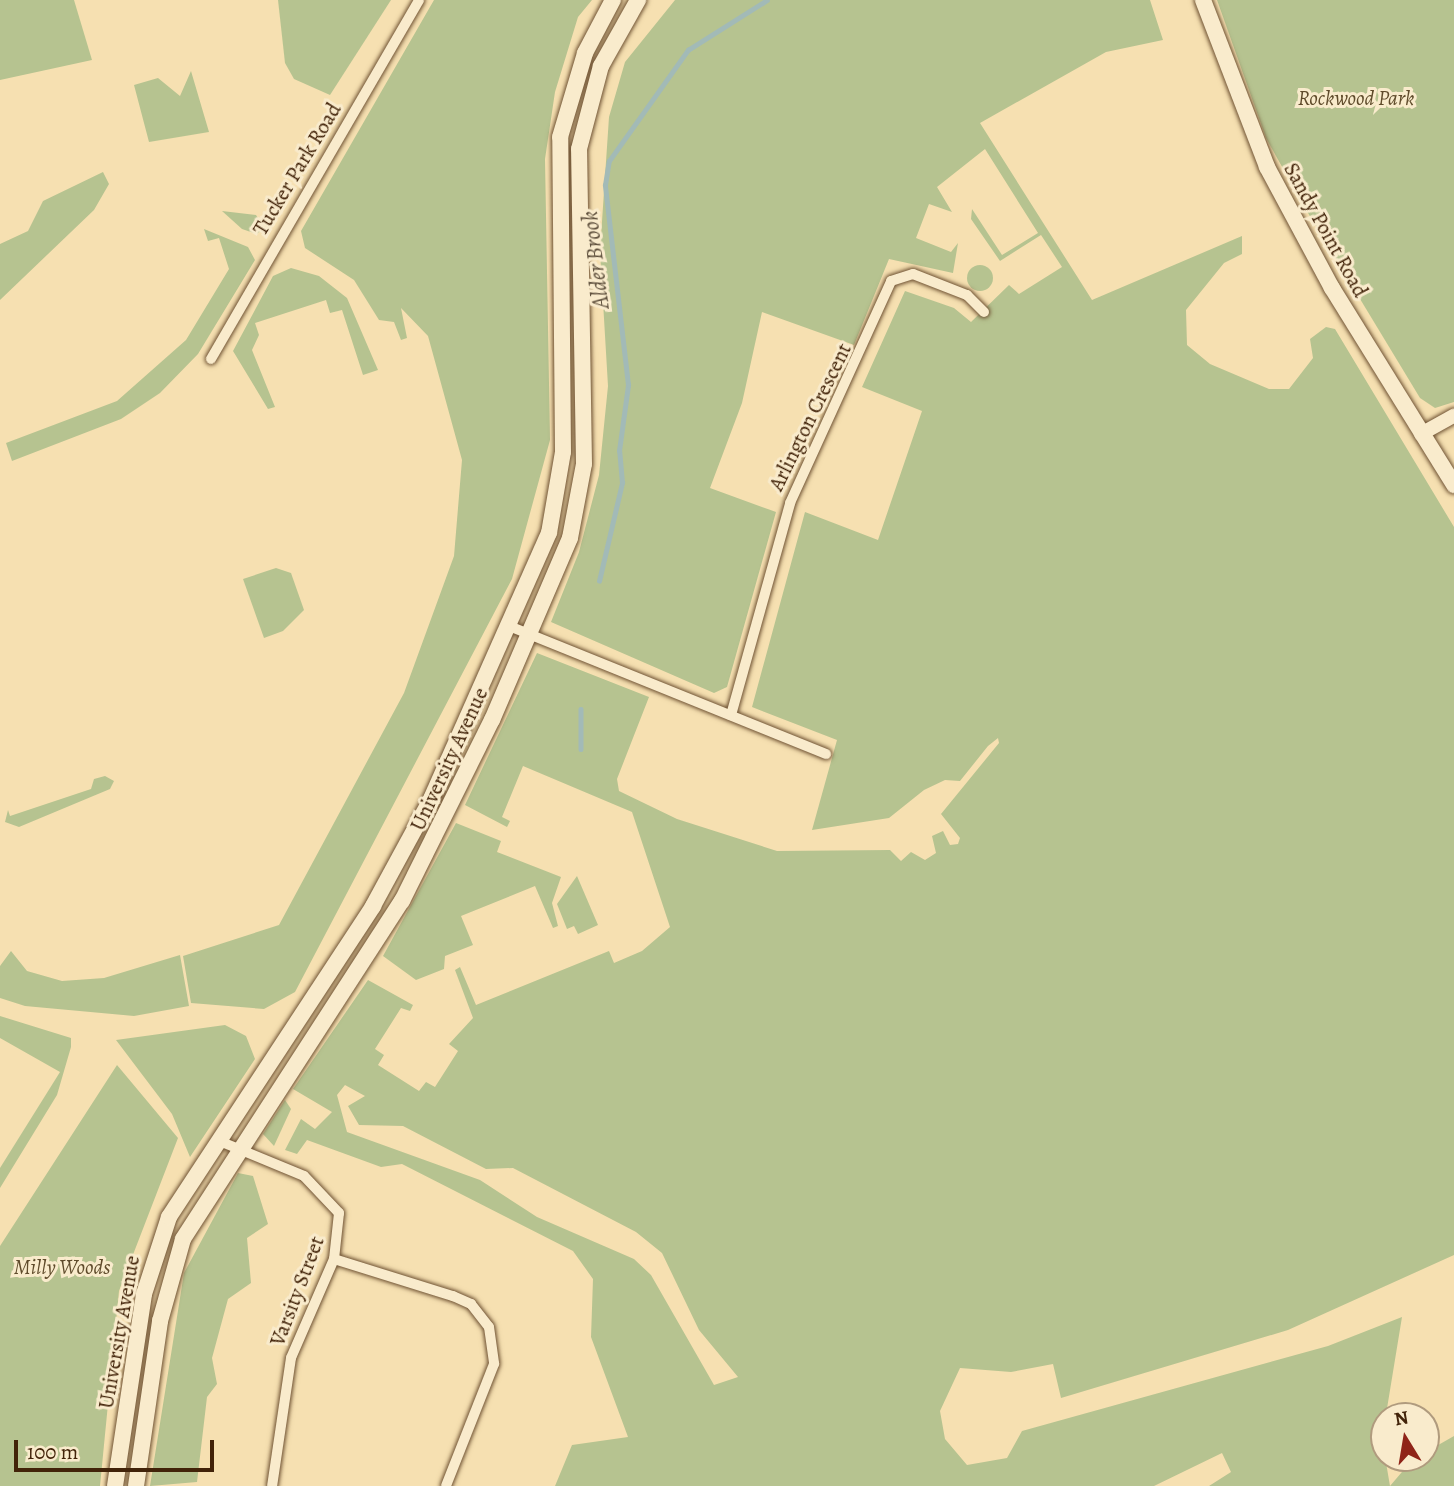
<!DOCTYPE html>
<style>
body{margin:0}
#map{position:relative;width:1454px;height:1486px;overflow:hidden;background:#f6e0b1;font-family:Alegreya,serif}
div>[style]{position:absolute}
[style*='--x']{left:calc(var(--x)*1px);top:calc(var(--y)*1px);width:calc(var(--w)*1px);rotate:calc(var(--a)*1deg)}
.green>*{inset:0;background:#b6c390}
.round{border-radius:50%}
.stream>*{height:4.5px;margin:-2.25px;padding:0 2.25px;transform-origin:2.25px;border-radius:2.25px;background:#a2bab7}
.roads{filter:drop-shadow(0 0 2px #6f5233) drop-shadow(0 0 2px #6f5233)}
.minor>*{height:10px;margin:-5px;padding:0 5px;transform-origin:5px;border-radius:5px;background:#f9ebcc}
.tertiary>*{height:14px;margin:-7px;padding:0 7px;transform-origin:7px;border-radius:7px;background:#f9ebcc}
.secondary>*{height:16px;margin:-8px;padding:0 8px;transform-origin:8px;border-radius:8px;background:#f9ebcc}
span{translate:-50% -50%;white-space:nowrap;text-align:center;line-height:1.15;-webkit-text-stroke:6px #f9ebcc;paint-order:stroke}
.park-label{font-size:21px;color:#5f4b2b;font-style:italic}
.street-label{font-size:21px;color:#422309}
.water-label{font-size:23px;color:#5f503d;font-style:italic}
.north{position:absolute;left:1370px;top:1402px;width:70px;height:70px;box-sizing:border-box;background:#f9ebcc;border:2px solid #b09b7e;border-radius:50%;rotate:349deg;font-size:19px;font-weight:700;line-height:28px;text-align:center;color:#422309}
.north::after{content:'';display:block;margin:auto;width:24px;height:32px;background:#8f2418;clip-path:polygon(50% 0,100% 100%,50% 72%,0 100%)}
.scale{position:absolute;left:14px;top:1440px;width:200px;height:32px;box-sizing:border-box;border:4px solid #422309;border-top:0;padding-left:9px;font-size:21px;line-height:24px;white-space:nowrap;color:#422309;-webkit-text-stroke:5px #f9ebcc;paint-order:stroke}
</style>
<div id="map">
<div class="green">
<i style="clip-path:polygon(0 0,74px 0,92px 60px,0 80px)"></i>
<i style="clip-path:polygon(278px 0,391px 0,330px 95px,294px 79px,285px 63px)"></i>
<i style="clip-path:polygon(434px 0,592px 0,578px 17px,555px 92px,545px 159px,550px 440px,512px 579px,295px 992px,264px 1009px,191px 1003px,183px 956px,279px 925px,404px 693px,454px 556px,462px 460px,428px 336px,401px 308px,407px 338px,401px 340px,394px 322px,379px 320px,354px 280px,305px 248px,301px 231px)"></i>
<i style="clip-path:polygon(evenodd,675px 0,1150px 0,1163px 40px,1106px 52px,980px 123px,1092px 300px,1242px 236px,1242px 254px,1224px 263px,1186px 310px,1187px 345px,1210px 364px,1269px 389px,1289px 389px,1313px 358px,1310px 339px,1326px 327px,1335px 329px,1454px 527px,1454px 1255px,1288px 1330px,1061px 1398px,1053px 1364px,1011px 1372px,960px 1368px,940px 1411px,945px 1439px,967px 1465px,1007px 1458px,1022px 1431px,1328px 1346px,1402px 1317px,1382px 1439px,1390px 1486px,1413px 1459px,1426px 1458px,1426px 1452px,1454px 1436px,1454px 1486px,1209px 1486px,1231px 1472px,1222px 1453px,1154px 1486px,555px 1486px,572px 1445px,628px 1437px,591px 1337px,593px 1279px,573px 1251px,402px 1164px,381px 1167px,307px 1140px,297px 1154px,285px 1150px,301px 1119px,315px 1129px,332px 1112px,293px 1089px,368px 980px,413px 1005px,410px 1011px,401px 1008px,375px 1049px,384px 1055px,378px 1065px,419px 1091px,426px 1082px,435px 1087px,458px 1051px,449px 1044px,473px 1018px,455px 970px,460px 967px,476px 1005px,609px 951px,614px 963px,642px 951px,670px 927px,632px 812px,523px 766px,502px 817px,510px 821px,507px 827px,465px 805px,537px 653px,649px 697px,617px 779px,619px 791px,677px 819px,777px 851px,890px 850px,901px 861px,911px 852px,925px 860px,936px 853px,932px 836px,943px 831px,950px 845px,958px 844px,960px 838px,941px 814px,999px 743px,998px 738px,988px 746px,960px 781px,945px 780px,924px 790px,889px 818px,812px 830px,837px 740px,752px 707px,805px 512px,878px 540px,922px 411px,862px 387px,905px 291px,954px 308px,971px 322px,1009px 285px,1019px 294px,1062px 267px,1041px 235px,1000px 261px,971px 219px,972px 209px,1002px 255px,1038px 233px,985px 149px,937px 187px,952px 212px,929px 204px,916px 238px,951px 252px,958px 243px,953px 273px,889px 259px,854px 345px,762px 312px,742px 403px,710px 488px,776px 512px,727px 687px,714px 693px,551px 622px,579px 552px,599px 475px,608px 386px,600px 251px,609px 117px,625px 62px,675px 0,345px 1085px,365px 1096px,348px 1106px,359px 1125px,403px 1126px,486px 1169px,513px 1168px,636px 1232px,662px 1253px,699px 1330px,738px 1377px,714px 1385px,651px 1275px,634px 1259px,537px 1217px,480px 1180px,347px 1132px,337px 1095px,345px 1085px)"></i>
<i style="clip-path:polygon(1217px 0,1454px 0,1454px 402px,1435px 408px,1420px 398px,1308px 213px,1266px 138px)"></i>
<i style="clip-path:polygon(191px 71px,209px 132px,149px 142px,134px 85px,158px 78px,180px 96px)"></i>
<i style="clip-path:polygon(103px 172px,109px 184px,94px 210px,0 300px,0 244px,28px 231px,43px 201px)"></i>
<i style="clip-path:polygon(222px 211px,256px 215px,264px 228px,257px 234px,242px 229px)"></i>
<i style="clip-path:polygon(204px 229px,248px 247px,255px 260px,198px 354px,160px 393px,121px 419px,12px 461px,6px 443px,117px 401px,186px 340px,229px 269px,219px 238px,208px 241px)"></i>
<i class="round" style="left:967px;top:265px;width:26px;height:26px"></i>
<i style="clip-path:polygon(291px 268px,319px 276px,347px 298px,378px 370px,363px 375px,342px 310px,330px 313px,326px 300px,255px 323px,259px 335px,252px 350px,275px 407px,268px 409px,233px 351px,273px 276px)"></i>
<i style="clip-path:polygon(276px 568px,291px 573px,304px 610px,283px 631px,264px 638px,243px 579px)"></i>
<i style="clip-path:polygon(105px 776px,114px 781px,110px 789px,19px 827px,5px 822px,8px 810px,10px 816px,91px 789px,94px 779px)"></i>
<i style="clip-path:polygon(456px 823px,501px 841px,497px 852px,561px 877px,552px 903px,558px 926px,553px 928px,535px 886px,461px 916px,473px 945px,445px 956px,444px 969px,416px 980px,383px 956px)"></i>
<i style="clip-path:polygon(577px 876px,598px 925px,578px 934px,574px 926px,567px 929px,557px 904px)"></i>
<i style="clip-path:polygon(11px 951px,27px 971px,62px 981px,104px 978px,180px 955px,189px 1006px,134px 1016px,25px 1006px,0 998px,0 966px)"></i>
<i style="clip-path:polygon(0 1016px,71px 1038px,71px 1047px,57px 1095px,0 1188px,0 1168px,60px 1072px,0 1038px)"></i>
<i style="clip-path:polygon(225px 1025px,246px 1036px,255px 1059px,190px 1157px,172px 1114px,116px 1040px)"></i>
<i style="clip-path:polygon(117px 1065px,178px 1138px,119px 1291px,100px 1486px,0 1486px,0 1246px)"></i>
<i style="clip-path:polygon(285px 1100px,291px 1109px,274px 1146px,263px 1134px)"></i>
<i style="clip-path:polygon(238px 1173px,253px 1176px,268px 1224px,247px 1238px,251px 1283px,228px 1299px,212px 1358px,217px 1384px,207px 1397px,197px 1482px,150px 1486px,184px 1273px)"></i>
</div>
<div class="stream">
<i style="--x:599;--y:581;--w:101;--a:-76.8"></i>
<i style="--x:622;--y:483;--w:32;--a:-95"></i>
<i style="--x:619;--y:451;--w:67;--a:-82.2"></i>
<i style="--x:628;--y:385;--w:201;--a:-96.6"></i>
<i style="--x:605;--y:185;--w:24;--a:-81"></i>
<i style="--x:609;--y:161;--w:136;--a:-54.6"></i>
<i style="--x:688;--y:50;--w:93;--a:-32.3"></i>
<i style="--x:581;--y:709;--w:40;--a:90"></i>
</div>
<div class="roads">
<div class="minor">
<i style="--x:211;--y:359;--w:415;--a:-59.9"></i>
<i style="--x:509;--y:626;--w:342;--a:22"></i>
<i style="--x:731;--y:715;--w:220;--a:-74.4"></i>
<i style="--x:790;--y:503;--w:244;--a:-65.5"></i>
<i style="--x:891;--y:281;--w:23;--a:-18"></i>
<i style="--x:913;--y:274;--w:58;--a:21.3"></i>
<i style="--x:967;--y:295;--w:24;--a:45"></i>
<i style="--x:217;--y:1140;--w:94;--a:22.5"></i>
<i style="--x:304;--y:1176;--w:51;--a:46.6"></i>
<i style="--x:339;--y:1213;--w:46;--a:96.2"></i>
<i style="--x:334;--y:1259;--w:108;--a:113.5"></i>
<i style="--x:291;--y:1358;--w:129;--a:98.4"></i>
<i style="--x:334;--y:1259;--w:125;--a:17.3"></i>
<i style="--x:453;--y:1296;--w:20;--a:24"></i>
<i style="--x:471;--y:1304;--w:29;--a:52"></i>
<i style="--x:489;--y:1327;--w:37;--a:82"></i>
<i style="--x:494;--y:1364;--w:131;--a:111.5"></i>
</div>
<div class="tertiary">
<i style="--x:1421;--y:434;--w:38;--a:-29"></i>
</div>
<div class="secondary">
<i style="--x:1203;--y:0;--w:179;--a:69"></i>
<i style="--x:1267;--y:167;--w:137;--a:61.8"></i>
<i style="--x:1332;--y:288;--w:232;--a:58.2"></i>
<i style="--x:115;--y:1486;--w:194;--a:-81.4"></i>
<i style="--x:144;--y:1294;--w:81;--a:-72"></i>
<i style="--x:169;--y:1217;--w:372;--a:-56.7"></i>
<i style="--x:373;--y:906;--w:122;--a:-61.5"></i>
<i style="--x:431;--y:799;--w:291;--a:-66.1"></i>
<i style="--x:549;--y:533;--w:82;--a:-80.2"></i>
<i style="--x:563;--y:452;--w:315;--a:-90.5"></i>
<i style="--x:560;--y:137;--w:88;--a:-73.4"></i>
<i style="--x:585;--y:53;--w:60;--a:-62.2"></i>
<i style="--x:136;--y:1486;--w:167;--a:-81.7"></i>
<i style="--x:160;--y:1321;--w:85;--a:-74.3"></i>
<i style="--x:183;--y:1239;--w:403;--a:-57.1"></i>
<i style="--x:402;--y:901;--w:202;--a:-63.6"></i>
<i style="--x:492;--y:720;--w:198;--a:-66.8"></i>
<i style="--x:570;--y:538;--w:75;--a:-79.3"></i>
<i style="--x:584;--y:464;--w:315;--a:-90.9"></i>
<i style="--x:579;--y:149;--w:86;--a:-75.2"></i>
<i style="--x:601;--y:66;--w:76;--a:-60.7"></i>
</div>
</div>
<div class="park-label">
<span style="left:1356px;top:98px">Rockwood Park</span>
<span style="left:62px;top:1267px">Milly Woods</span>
</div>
<div class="street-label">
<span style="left:297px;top:169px;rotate:-59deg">Tucker Park Road</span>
<span style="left:1326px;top:230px;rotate:61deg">Sandy Point Road</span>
<span style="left:810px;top:417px;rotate:-64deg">Arlington Crescent</span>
<span style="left:449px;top:759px;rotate:-65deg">University Avenue</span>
<span style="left:297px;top:1291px;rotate:-69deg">Varsity Street</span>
<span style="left:119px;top:1332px;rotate:-80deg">University Avenue</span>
</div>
<div class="water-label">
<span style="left:596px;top:260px;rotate:-97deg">Alder Brook</span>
</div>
<div class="north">N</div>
<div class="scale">100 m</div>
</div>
